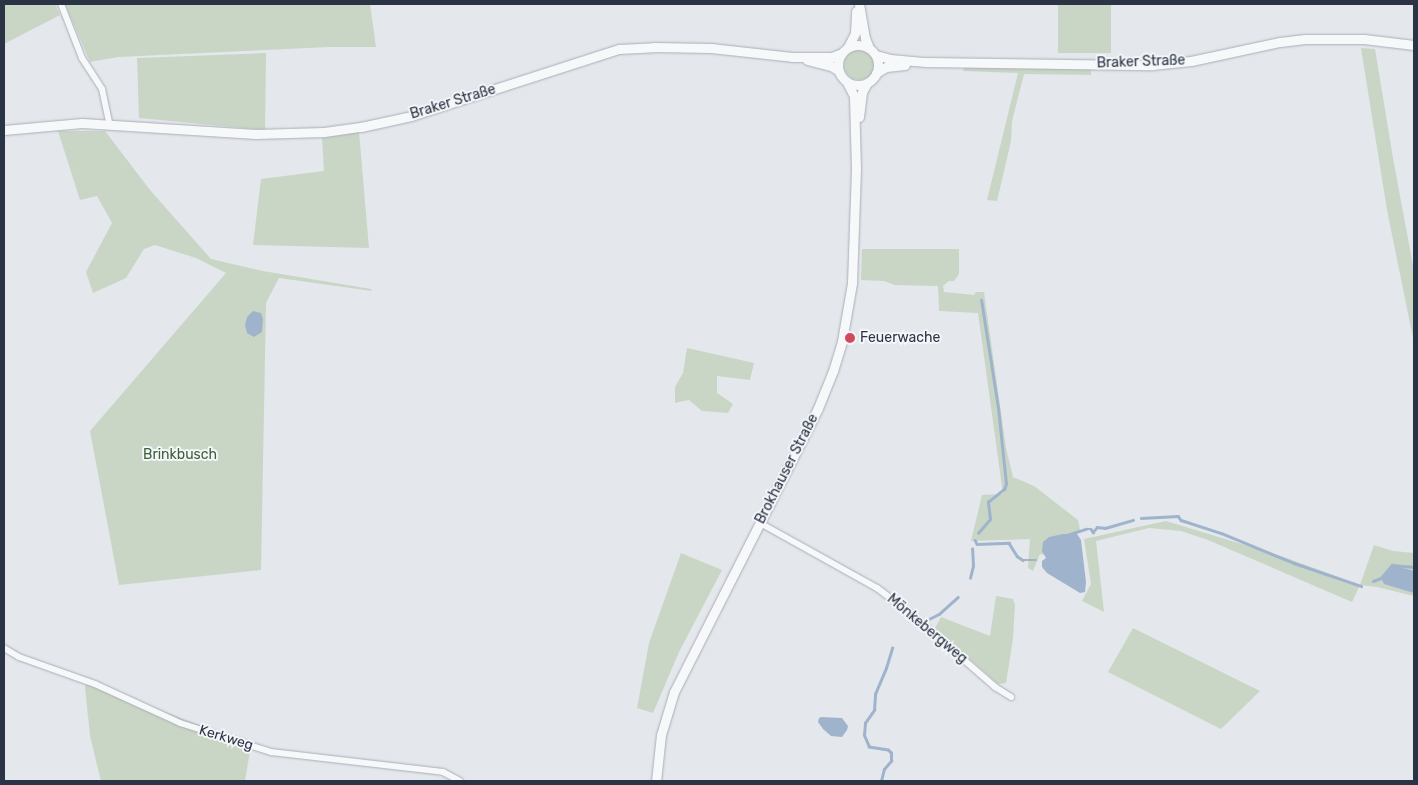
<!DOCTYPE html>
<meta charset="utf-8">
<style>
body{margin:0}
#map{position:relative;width:1418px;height:785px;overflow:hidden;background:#e4e7ec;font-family:Rubik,sans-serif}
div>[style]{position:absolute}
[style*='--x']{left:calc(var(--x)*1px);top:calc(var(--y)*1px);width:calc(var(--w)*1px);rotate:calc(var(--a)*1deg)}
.green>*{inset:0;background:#c9d6c5;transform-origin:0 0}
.round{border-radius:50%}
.water>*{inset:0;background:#9fb4cc}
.stream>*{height:2.5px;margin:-1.25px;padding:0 1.25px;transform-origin:1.25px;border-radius:1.25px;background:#9fb4cc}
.roads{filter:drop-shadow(0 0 1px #a9aeb7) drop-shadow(0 0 1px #a9aeb7)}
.minor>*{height:6px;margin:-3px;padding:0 3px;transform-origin:3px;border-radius:3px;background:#f7f8fa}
.tertiary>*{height:9px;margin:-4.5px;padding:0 4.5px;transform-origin:4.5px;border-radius:4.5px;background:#f7f8fa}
.tertiary>.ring{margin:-4.5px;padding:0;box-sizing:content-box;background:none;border:9px solid #f7f8fa;border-radius:50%}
.dots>*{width:14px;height:14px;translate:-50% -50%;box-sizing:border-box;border:2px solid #f4f6f9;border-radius:50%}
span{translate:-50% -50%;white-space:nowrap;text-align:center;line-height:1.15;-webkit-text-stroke:4px #f4f6f9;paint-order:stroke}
.street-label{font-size:14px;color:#2b3445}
.poi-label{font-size:14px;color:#2b3445}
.left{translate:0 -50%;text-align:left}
.park-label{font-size:14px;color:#3f6138}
.frame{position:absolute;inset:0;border:5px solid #2b3445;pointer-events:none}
</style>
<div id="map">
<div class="green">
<i style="clip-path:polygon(4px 4px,55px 4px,60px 15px,4px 44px)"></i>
<i style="clip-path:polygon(65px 4px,370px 4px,376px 47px,329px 47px,118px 57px,90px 62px)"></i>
<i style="left:1058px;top:4px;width:53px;height:49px"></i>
<i style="clip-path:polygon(1361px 48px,1375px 49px,1393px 158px,1414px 271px,1414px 343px,1387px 210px)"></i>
<i class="round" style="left:844px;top:50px;width:30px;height:30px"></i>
<i style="clip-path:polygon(266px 53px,265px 130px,139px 118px,137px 58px)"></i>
<i style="clip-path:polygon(964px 67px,1091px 69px,1091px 75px,1024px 74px,1012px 121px,1011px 141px,997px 201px,987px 200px,1018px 73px,963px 71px)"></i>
<i style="clip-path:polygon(58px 131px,105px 131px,150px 190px,211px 259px,263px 271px,371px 289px,372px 291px,279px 278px,266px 303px,261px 570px,119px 585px,90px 431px,226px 273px,196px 258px,155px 245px,144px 249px,126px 278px,93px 293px,86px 272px,112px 223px,97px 196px,80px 200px)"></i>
<i style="clip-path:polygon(359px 132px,369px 248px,253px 245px,261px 179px,324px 171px,322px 138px)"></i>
<i style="clip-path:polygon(862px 249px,959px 249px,959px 274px,954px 281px,949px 281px,943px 286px,944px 292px,974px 295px,976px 292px,984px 292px,1006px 448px,1013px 477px,1034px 486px,1078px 520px,1080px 529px,1073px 538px,1051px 556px,1040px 554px,1033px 571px,1028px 568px,1030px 539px,971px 541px,982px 495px,1003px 494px,978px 313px,939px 311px,938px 286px,895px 285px,884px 281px,861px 280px)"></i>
<i style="clip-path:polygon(687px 348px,754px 363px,750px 380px,717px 376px,717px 393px,733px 404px,728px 413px,702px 411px,689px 400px,675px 403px,675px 387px,683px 373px)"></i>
<i style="clip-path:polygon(1166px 521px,1284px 557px,1360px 585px,1374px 545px,1393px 551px,1414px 553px,1414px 596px,1377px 587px,1360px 585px,1352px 602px,1208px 540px,1181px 531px,1149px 528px,1096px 541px,1104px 612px,1082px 601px,1091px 584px,1084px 539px)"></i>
<i style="clip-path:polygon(681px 553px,722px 570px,679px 652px,653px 713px,637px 708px,649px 643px)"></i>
<i style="clip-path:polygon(996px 596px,1013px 599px,1015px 605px,1013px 639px,1006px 683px,998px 684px,935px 628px,941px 617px,990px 636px)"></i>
<i style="clip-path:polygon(1133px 628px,1260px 691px,1221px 729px,1108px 672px)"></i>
<i style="clip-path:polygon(87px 682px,220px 733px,218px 739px,250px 751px,245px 781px,101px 781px,90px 736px,85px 687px)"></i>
</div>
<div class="water">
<i style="clip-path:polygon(253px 311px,261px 313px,263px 319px,262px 332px,254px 337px,247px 333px,245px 325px,247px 317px)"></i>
<i style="clip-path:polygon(1063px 534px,1077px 534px,1081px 540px,1086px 582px,1085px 592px,1080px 593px,1047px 573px,1042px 567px,1042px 561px,1046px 558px,1042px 551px,1043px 542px,1049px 537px)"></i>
<i style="clip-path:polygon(1392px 565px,1414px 571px,1414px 593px,1384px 584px,1381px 578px)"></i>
<i style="clip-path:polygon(821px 717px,842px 718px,848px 726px,847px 730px,842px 737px,831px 736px,823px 729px,818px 722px,819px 718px)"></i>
</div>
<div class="stream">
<i style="--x:1141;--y:518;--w:37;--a:-3"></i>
<i style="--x:1178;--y:516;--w:5;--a:53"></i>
<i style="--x:1181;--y:520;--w:42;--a:18"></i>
<i style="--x:1221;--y:533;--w:79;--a:22.3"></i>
<i style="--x:1294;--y:563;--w:71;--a:18.9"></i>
<i style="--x:978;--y:533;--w:18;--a:-49"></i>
<i style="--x:990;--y:519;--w:17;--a:-97"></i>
<i style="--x:988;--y:502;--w:21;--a:-39"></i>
<i style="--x:1004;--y:489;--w:5;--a:-68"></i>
<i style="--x:1006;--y:484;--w:76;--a:-96"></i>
<i style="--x:998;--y:408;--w:109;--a:-98.9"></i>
<i style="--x:1067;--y:535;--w:20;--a:-18"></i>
<i style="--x:1086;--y:529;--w:5;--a:0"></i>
<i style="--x:1091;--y:529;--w:4;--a:56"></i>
<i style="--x:1093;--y:532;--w:6;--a:-51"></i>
<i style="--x:1097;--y:527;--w:8;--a:7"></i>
<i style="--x:1105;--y:528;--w:29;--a:-16"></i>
<i style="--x:975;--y:540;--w:4;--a:63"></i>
<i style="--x:977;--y:544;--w:32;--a:-2"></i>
<i style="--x:1009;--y:543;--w:15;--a:58"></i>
<i style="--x:1017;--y:556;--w:7;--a:34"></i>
<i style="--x:1023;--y:560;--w:13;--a:0"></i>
<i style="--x:970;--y:578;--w:12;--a:-76"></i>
<i style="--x:973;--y:566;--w:17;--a:-93"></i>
<i style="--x:1373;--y:581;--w:9;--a:-21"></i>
<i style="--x:1381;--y:578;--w:17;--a:-50"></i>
<i style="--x:1392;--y:565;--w:22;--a:5"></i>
<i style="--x:929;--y:619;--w:11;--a:-27"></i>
<i style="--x:939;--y:614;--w:25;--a:-42"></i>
<i style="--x:881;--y:781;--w:12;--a:-76"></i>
<i style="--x:884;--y:769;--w:11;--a:-49"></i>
<i style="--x:891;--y:761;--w:8;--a:-90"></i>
<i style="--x:891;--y:753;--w:4;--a:-135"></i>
<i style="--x:888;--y:750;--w:19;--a:-171"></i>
<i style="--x:869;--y:747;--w:13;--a:-113"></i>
<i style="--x:864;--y:735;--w:12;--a:-85"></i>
<i style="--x:865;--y:723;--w:16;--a:-55"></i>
<i style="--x:874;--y:710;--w:16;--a:-86"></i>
<i style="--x:875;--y:694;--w:28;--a:-67"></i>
<i style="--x:886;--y:668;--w:21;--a:-73"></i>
</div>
<div class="roads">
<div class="minor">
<i style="--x:61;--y:4;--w:58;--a:68.7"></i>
<i style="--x:82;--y:58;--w:37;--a:57"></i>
<i style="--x:102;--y:89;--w:35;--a:78"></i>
<i style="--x:760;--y:523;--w:134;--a:29.1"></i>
<i style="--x:877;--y:588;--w:41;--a:37.1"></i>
<i style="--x:910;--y:613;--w:113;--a:41"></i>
<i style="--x:995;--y:687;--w:19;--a:32"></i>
<i style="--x:4;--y:648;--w:17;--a:31"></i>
<i style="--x:19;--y:657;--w:81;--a:19.6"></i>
<i style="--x:95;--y:684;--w:94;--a:24.6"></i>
<i style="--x:180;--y:723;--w:96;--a:17.7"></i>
<i style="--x:271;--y:752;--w:173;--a:6.6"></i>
<i style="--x:443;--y:772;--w:19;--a:28"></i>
</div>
<div class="tertiary">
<i style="--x:859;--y:4;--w:35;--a:80"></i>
<i style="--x:865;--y:38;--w:11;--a:68"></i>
<i class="ring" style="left:838px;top:45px;width:31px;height:31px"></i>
<i style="--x:848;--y:47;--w:16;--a:-63"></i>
<i style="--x:855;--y:33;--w:22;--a:-87"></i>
<i style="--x:876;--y:55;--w:15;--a:16"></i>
<i style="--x:890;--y:59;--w:36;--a:5"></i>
<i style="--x:926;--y:62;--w:226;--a:0.8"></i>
<i style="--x:1152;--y:65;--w:39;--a:-6"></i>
<i style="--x:1191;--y:61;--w:91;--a:-12.1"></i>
<i style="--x:1280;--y:42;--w:25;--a:-7"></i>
<i style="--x:1305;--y:39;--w:59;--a:0"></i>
<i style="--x:1364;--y:39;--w:50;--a:6.8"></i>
<i style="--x:807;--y:60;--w:25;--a:14"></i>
<i style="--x:831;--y:66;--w:9;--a:32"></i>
<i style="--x:876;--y:73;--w:12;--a:-31"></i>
<i style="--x:886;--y:67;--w:19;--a:-6"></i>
<i style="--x:859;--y:117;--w:25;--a:-83"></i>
<i style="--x:862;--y:92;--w:10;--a:-61"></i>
<i style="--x:4;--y:130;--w:78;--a:-5.1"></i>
<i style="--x:82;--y:123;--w:174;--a:3.6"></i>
<i style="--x:256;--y:134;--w:68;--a:-1.7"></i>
<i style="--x:324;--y:132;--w:37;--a:-8"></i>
<i style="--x:361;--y:127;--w:51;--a:-12.4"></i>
<i style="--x:411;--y:116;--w:219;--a:-17.9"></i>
<i style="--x:619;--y:49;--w:35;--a:-3"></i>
<i style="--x:654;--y:47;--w:57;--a:1"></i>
<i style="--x:711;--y:48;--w:81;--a:6.3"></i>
<i style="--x:792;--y:57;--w:40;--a:0"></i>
<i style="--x:832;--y:57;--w:11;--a:-22"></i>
<i style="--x:656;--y:781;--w:46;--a:-83.8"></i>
<i style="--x:661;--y:735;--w:45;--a:-73.2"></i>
<i style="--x:674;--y:692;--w:318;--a:-63.1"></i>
<i style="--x:818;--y:408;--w:40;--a:-68"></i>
<i style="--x:833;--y:371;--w:31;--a:-73"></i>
<i style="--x:842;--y:341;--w:59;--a:-80.2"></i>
<i style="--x:852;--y:283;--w:114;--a:-88"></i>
<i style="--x:856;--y:169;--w:73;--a:-91.6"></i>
<i style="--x:854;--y:96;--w:16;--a:-117"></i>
</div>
</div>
<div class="dots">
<i style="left:850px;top:338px;background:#d1495b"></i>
</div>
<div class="street-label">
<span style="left:1141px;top:62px;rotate:-2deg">Braker Straße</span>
<span style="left:453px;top:102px;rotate:-17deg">Braker Straße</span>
<span style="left:787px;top:469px;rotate:-63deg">Brokhauser Straße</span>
<span style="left:927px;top:629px;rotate:40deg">Mönkebergweg</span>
<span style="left:226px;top:738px;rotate:17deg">Kerkweg</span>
</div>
<div class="poi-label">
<span class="left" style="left:860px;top:338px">Feuerwache</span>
</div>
<div class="park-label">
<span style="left:180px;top:455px">Brinkbusch</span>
</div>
<div class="frame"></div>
</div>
